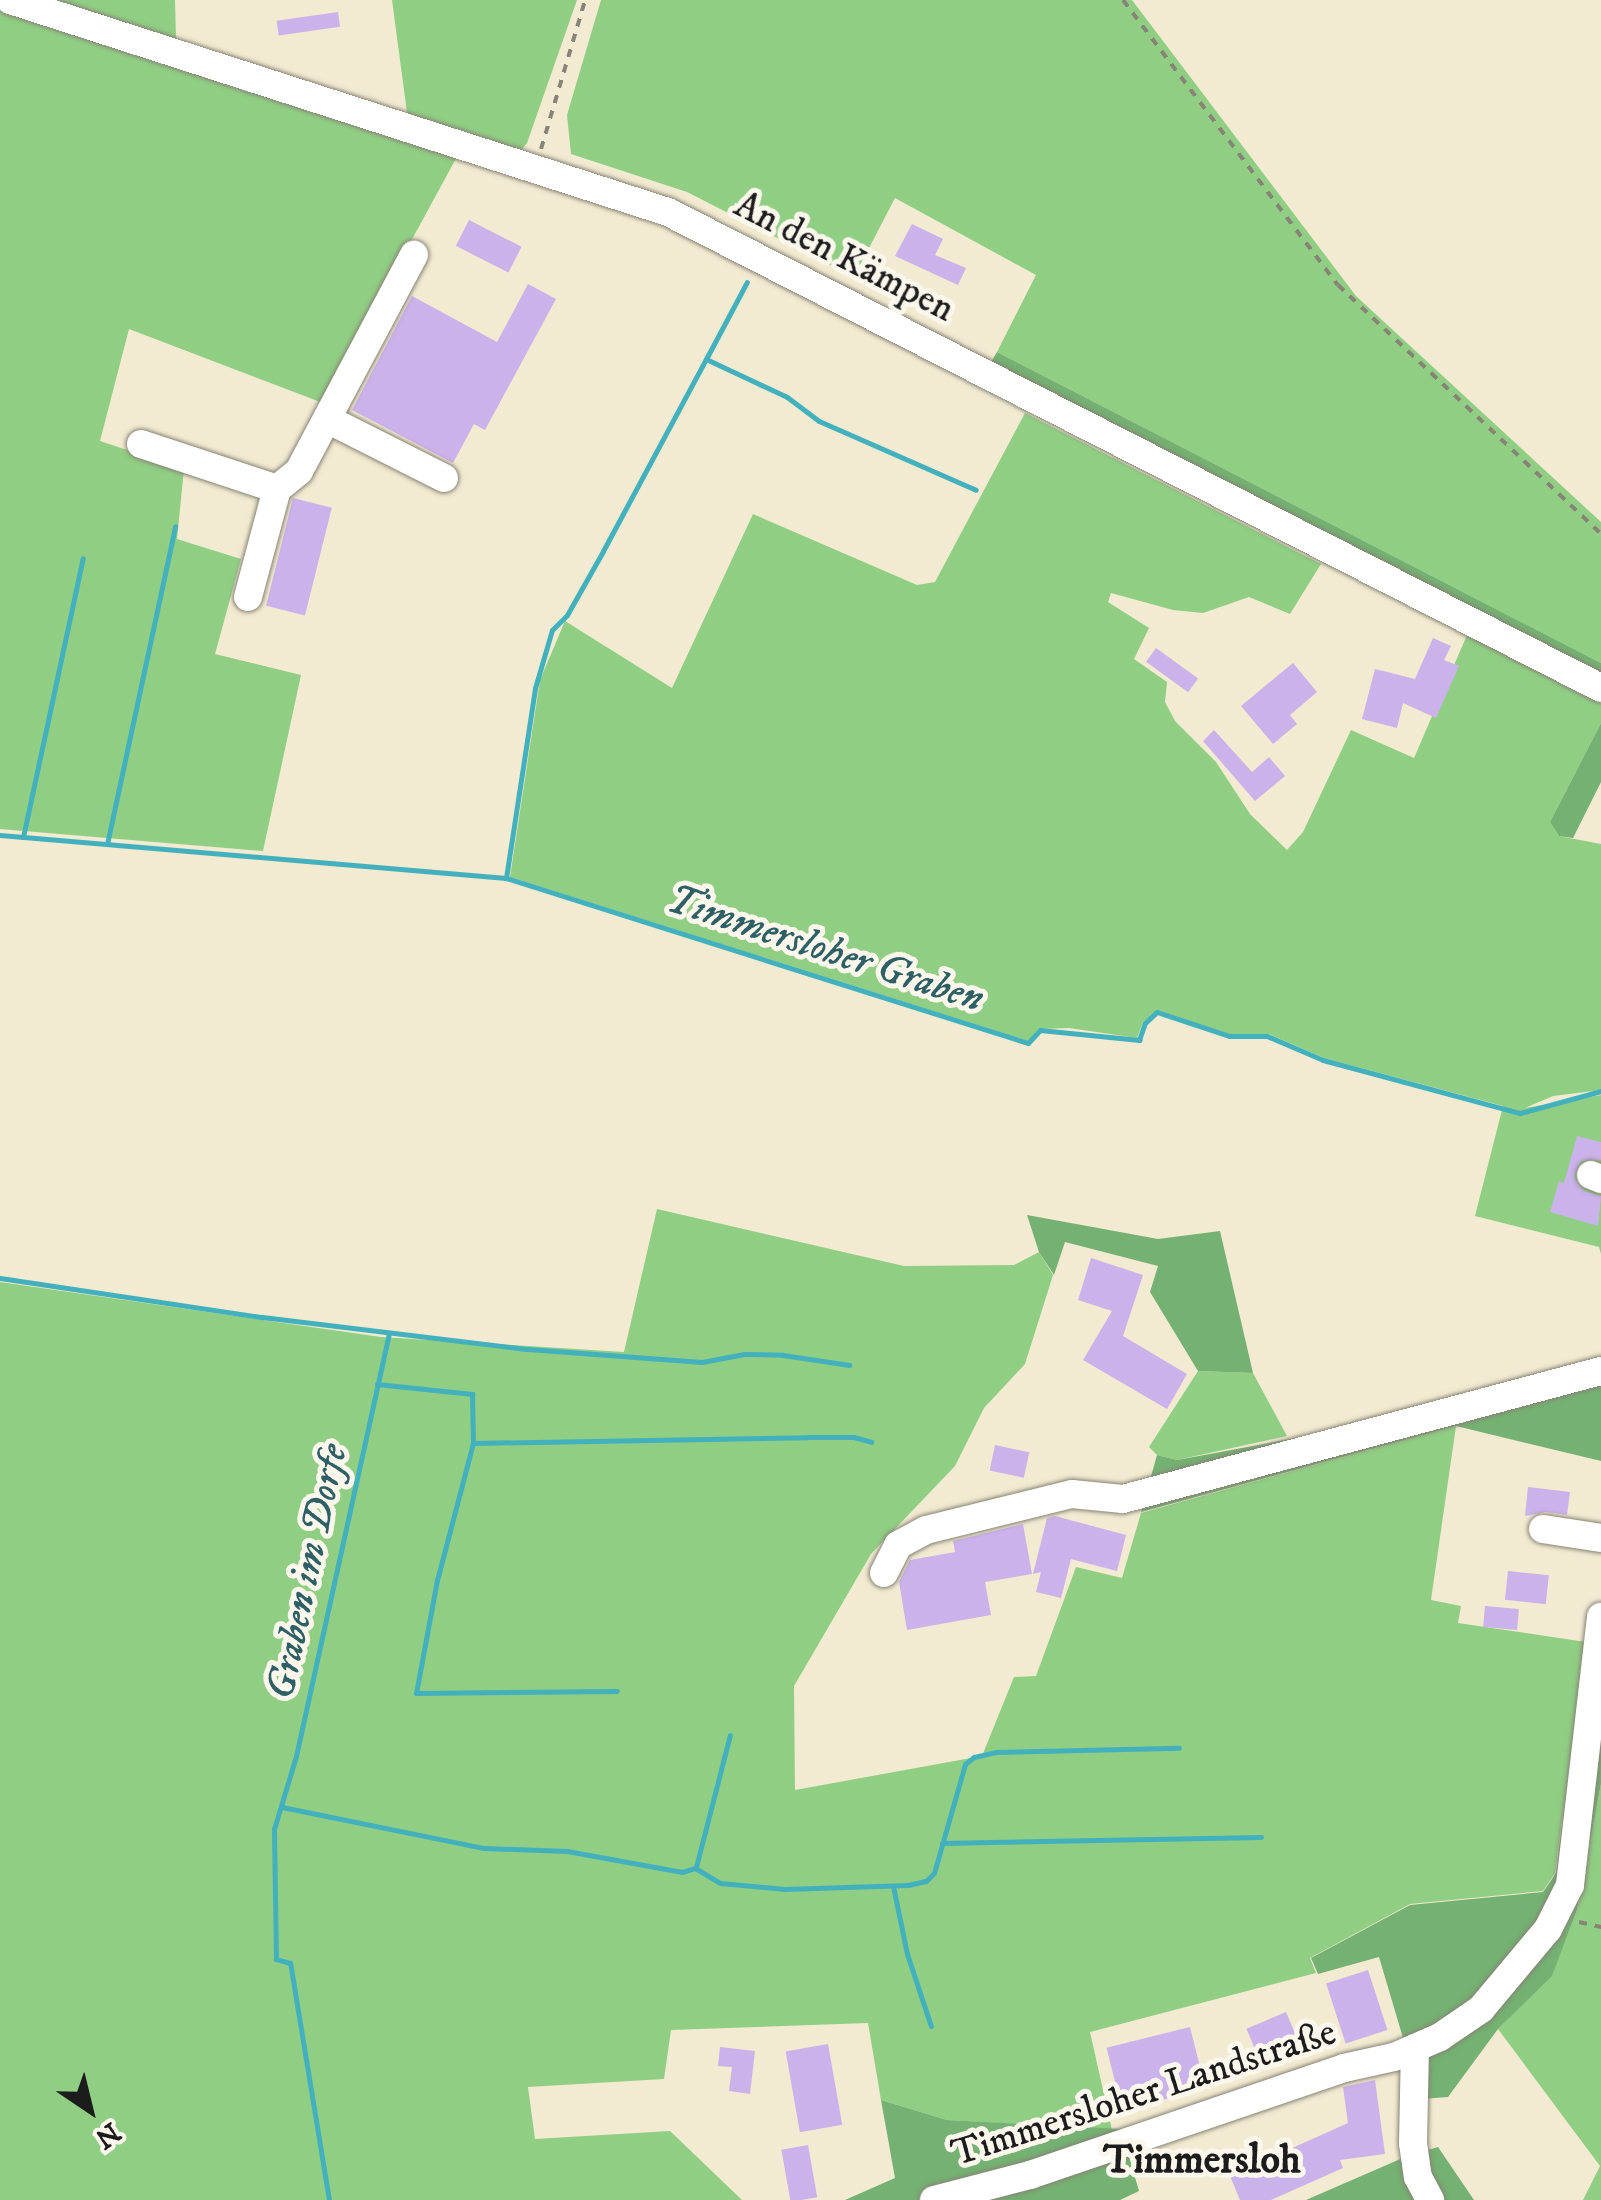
<!DOCTYPE html>
<meta charset="utf-8">
<style>
body{margin:0}
#map{position:relative;width:1601px;height:2200px;overflow:hidden;background:#f2ead1;font-family:"IM FELL DW Pica",serif}
div>[style]{position:absolute}
[style*='--x']{left:calc(var(--x)*1px);top:calc(var(--y)*1px);width:calc(var(--w)*1px);rotate:calc(var(--a)*1deg)}
.green>*{inset:0;background:#90ce84}
.forest>*{inset:0;background:#74b172}
.stream>*{height:5px;margin:-2.5px;padding:0 2.5px;transform-origin:2.5px;border-radius:2.5px;background:#42b1bd}
.building>*{inset:0;background:#cab2eb;transform-origin:0 0}
.path>*{height:4px;margin-top:-2px;transform-origin:0;background:repeating-linear-gradient(90deg,#878376 0 8px,transparent 0 16px)}
.roads{filter:drop-shadow(0 0 2px #878376) drop-shadow(0 0 2px #878376)}
.minor>*{height:28px;margin:-14px;padding:0 14px;transform-origin:14px;border-radius:14px;background:#fff}
span{translate:-50% -50%;white-space:nowrap;text-align:center;line-height:1.15;-webkit-text-stroke:10px #fbf7ec;paint-order:stroke}
.street-label{font-size:38px;color:#1c1c1c}
.water-label{font-size:40px;color:#2d5f64;font-style:italic}
.neighbourhood-label{font-size:40px;color:#1c1c1c;font-weight:700}
.north{position:absolute;left:40px;top:2060px;width:100px;height:100px;-webkit-text-stroke:8px #fbf7ec;paint-order:stroke;rotate:145deg;font-size:28px;font-weight:700;line-height:40px;text-align:center;color:#1c1c1c}
.north::after{content:'';display:block;margin:auto;width:35px;height:45px;background:#1c1c1c;clip-path:polygon(50% 0,100% 100%,50% 72%,0 100%)}
</style>
<div id="map">
<div class="green">
<i style="clip-path:polygon(53px 0,175px 0,176px 39px)"></i>
<i style="clip-path:polygon(392px 0,577px 0,527px 143px,518px 154px,408px 120px)"></i>
<i style="clip-path:polygon(601px 0,1132px 0,1356px 296px,1601px 522px,1601px 663px,997px 352px,1036px 275px,895px 198px,854px 277px,687px 192px,571px 154px,567px 115px)"></i>
<i style="clip-path:polygon(0 9px,459px 153px,323px 403px,129px 329px,100px 441px,184px 469px,177px 539px,241px 559px,215px 654px,301px 675px,263px 851px,0 829px)"></i>
<i style="clip-path:polygon(1025px 413px,1321px 564px,1290px 614px,1249px 597px,1203px 613px,1173px 610px,1111px 593px,1108px 602px,1149px 628px,1134px 659px,1167px 682px,1165px 702px,1175px 721px,1216px 762px,1250px 814px,1287px 850px,1303px 832px,1351px 730px,1414px 758px,1467px 635px,1601px 703px,1601px 723px,1550px 822px,1559px 836px,1601px 844px,1601px 1090px,1553px 1096px,1525px 1108px,1601px 1095px,1601px 1254px,1599px 1247px,1475px 1216px,1503px 1106px,1324px 1058px,1269px 1034px,1230px 1034px,1156px 1012px,1143px 1022px,1137px 1038px,1069px 1028px,1040px 1029px,1028px 1041px,510px 877px,540px 680px,565px 621px,672px 688px,753px 514px,917px 585px,935px 582px)"></i>
<i style="clip-path:polygon(657px 1209px,904px 1266px,1014px 1265px,1039px 1252px,1053px 1275px,1025px 1364px,984px 1408px,955px 1466px,871px 1554px,794px 1686px,795px 1790px,982px 1756px,1014px 1677px,1036px 1676px,1076px 1567px,1122px 1578px,1141px 1513px,1456px 1426px,1431px 1600px,1461px 1606px,1458px 1623px,1586px 1642px,1555px 1873px,1543px 1891px,1410px 1904px,1310px 1958px,1316px 1973px,1090px 2032px,1112px 2130px,947px 2120px,881px 2100px,868px 2023px,671px 2030px,664px 2079px,528px 2087px,535px 2139px,670px 2131px,742px 2200px,0 2200px,0 1282px,381px 1337px,624px 1352px)"></i>
<i style="clip-path:polygon(1198px 1371px,1253px 1373px,1287px 1436px,1177px 1460px,1157px 1455px,1149px 1447px)"></i>
<i style="clip-path:polygon(1601px 1784px,1601px 2200px,1583px 2200px,1600px 2166px,1498px 2029px,1552px 1975px,1577px 1910px)"></i>
</div>
<div class="forest">
<i style="clip-path:polygon(997px 352px,1601px 663px,1601px 673px,990px 364px)"></i>
<i style="clip-path:polygon(1601px 723px,1601px 782px,1573px 838px,1559px 836px,1550px 822px)"></i>
<i style="clip-path:polygon(1027px 1215px,1158px 1239px,1220px 1231px,1253px 1373px,1198px 1371px,1150px 1292px,1158px 1266px,1065px 1242px,1054px 1275px,1039px 1252px)"></i>
<i style="clip-path:polygon(1601px 1359px,1601px 1461px,1456px 1426px,1141px 1512px,1157px 1455px,1177px 1460px,1323px 1433px)"></i>
<i style="clip-path:polygon(1574px 1726px,1601px 1729px,1601px 1784px,1577px 1910px,1552px 1976px,1498px 2029px,1448px 2097px,1408px 2100px,1409px 2058px,1379px 1957px,1318px 1974px,1311px 1958px,1410px 1905px,1543px 1892px,1556px 1873px)"></i>
<i style="clip-path:polygon(881px 2100px,947px 2120px,1121px 2129px,1139px 2191px,1120px 2200px,845px 2200px,895px 2178px)"></i>
<i style="clip-path:polygon(1438px 2147px,1474px 2200px,1306px 2200px,1405px 2157px)"></i>
</div>
<div class="stream">
<i style="--x:706;--y:359;--w:87;--a:-62"></i>
<i style="--x:0;--y:835;--w:508;--a:4.86"></i>
<i style="--x:506;--y:878;--w:547;--a:17.54"></i>
<i style="--x:1028;--y:1043;--w:18;--a:-47"></i>
<i style="--x:1040;--y:1030;--w:100;--a:5.8"></i>
<i style="--x:1139;--y:1040;--w:18;--a:-71"></i>
<i style="--x:1145;--y:1023;--w:16;--a:-43"></i>
<i style="--x:1157;--y:1012;--w:76;--a:18.4"></i>
<i style="--x:1229;--y:1036;--w:38;--a:0"></i>
<i style="--x:1267;--y:1036;--w:61;--a:23.2"></i>
<i style="--x:1323;--y:1060;--w:204;--a:15.1"></i>
<i style="--x:1520;--y:1113;--w:84;--a:-15.2"></i>
<i style="--x:23;--y:837;--w:285;--a:-77.9"></i>
<i style="--x:107;--y:844;--w:325;--a:-77.9"></i>
<i style="--x:506;--y:878;--w:192;--a:-81.3"></i>
<i style="--x:535;--y:688;--w:60;--a:-73.7"></i>
<i style="--x:552;--y:630;--w:21;--a:-45"></i>
<i style="--x:567;--y:615;--w:73;--a:-60.6"></i>
<i style="--x:603;--y:551;--w:218;--a:-61.8"></i>
<i style="--x:706;--y:359;--w:89;--a:25.1"></i>
<i style="--x:787;--y:397;--w:40;--a:37"></i>
<i style="--x:819;--y:421;--w:171;--a:23.7"></i>
<i style="--x:0;--y:1278;--w:265;--a:8.5"></i>
<i style="--x:262;--y:1317;--w:268;--a:6.9"></i>
<i style="--x:528;--y:1349;--w:174;--a:4.3"></i>
<i style="--x:702;--y:1362;--w:43;--a:-10.8"></i>
<i style="--x:744;--y:1354;--w:39;--a:1"></i>
<i style="--x:783;--y:1355;--w:67;--a:8.6"></i>
<i style="--x:377;--y:1384;--w:96;--a:6"></i>
<i style="--x:472;--y:1394;--w:49;--a:88.8"></i>
<i style="--x:473;--y:1443;--w:335;--a:-1"></i>
<i style="--x:808;--y:1437;--w:46;--a:0"></i>
<i style="--x:854;--y:1437;--w:18;--a:16"></i>
<i style="--x:473;--y:1443;--w:142;--a:104.7"></i>
<i style="--x:437;--y:1580;--w:115;--a:100.5"></i>
<i style="--x:416;--y:1693;--w:201;--a:-0.6"></i>
<i style="--x:282;--y:1807;--w:205;--a:11.5"></i>
<i style="--x:483;--y:1848;--w:84;--a:2"></i>
<i style="--x:567;--y:1851;--w:117;--a:10.3"></i>
<i style="--x:682;--y:1872;--w:14;--a:-17"></i>
<i style="--x:695;--y:1868;--w:29;--a:31"></i>
<i style="--x:720;--y:1883;--w:65;--a:5.3"></i>
<i style="--x:785;--y:1889;--w:123;--a:-1.9"></i>
<i style="--x:908;--y:1885;--w:18;--a:-13"></i>
<i style="--x:926;--y:1881;--w:11;--a:-45"></i>
<i style="--x:934;--y:1873;--w:113;--a:-74.1"></i>
<i style="--x:965;--y:1764;--w:11;--a:-38"></i>
<i style="--x:974;--y:1757;--w:23;--a:-13"></i>
<i style="--x:996;--y:1752;--w:183;--a:-1.3"></i>
<i style="--x:942;--y:1843;--w:319;--a:-1.1"></i>
<i style="--x:696;--y:1867;--w:136;--a:-75.6"></i>
<i style="--x:893;--y:1886;--w:69;--a:78.4"></i>
<i style="--x:907;--y:1954;--w:76;--a:71.6"></i>
<i style="--x:329;--y:2200;--w:240;--a:-99.3"></i>
<i style="--x:290;--y:1963;--w:15;--a:-164"></i>
<i style="--x:276;--y:1959;--w:130;--a:-90.9"></i>
<i style="--x:274;--y:1829;--w:76;--a:-73.2"></i>
<i style="--x:296;--y:1756;--w:433;--a:-77.6"></i>
</div>
<div class="building">
<i style="left:338px;top:12px;width:15px;height:62px;rotate:82deg"></i>
<i style="left:469px;top:220px;width:59px;height:29px;rotate:27deg"></i>
<i style="clip-path:polygon(912px 224px,943px 239px,935px 255px,966px 268px,958px 285px,895px 256px)"></i>
<i style="clip-path:polygon(528px 284px,556px 299px,485px 430px,474px 424px,453px 463px,352px 410px,412px 296px,497px 342px)"></i>
<i style="left:293px;top:498px;width:40px;height:111px;rotate:14deg"></i>
<i style="clip-path:polygon(1433px 638px,1451px 646px,1444px 660px,1459px 666px,1436px 718px,1403px 703px,1397px 728px,1362px 719px,1375px 669px,1415px 679px)"></i>
<i style="left:1156px;top:648px;width:52px;height:17px;rotate:36deg"></i>
<i style="clip-path:polygon(1293px 663px,1317px 692px,1290px 715px,1297px 724px,1273px 744px,1241px 706px)"></i>
<i style="clip-path:polygon(1214px 730px,1252px 772px,1269px 757px,1285px 776px,1255px 801px,1203px 741px)"></i>
<i style="clip-path:polygon(1577px 1136px,1601px 1142px,1601px 1160px,1581px 1161px,1574px 1177px,1584px 1191px,1601px 1196px,1598px 1226px,1550px 1212px,1559px 1181px,1564px 1183px)"></i>
<i style="clip-path:polygon(1091px 1258px,1143px 1275px,1123px 1336px,1187px 1374px,1167px 1409px,1083px 1360px,1112px 1311px,1078px 1300px)"></i>
<i style="left:995px;top:1445px;width:35px;height:26px;rotate:12deg"></i>
<i style="clip-path:polygon(1528px 1487px,1570px 1492px,1567px 1515px,1545px 1512px,1525px 1516px)"></i>
<i style="clip-path:polygon(1055px 1516px,1126px 1535px,1117px 1571px,1071px 1559px,1061px 1598px,1036px 1592px,1041px 1572px,1033px 1574px,1047px 1518px)"></i>
<i style="clip-path:polygon(1023px 1524px,1032px 1574px,985px 1582px,991px 1615px,907px 1630px,899px 1582px,910px 1560px,955px 1552px,953px 1541px)"></i>
<i style="left:1508px;top:1571px;width:41px;height:29px;rotate:6deg"></i>
<i style="left:1485px;top:1606px;width:34px;height:21px;rotate:5deg"></i>
<i style="left:1368px;top:1970px;width:63px;height:44px;rotate:72deg"></i>
<i style="left:1286px;top:2012px;width:34px;height:43px;rotate:67deg"></i>
<i style="left:1190px;top:2027px;width:64px;height:86px;rotate:76deg"></i>
<i style="left:828px;top:2044px;width:82px;height:43px;rotate:80deg"></i>
<i style="clip-path:polygon(720px 2047px,755px 2051px,750px 2094px,729px 2091px,732px 2067px,718px 2066px)"></i>
<i style="clip-path:polygon(1375px 2080px,1385px 2154px,1340px 2160px,1343px 2168px,1271px 2200px,1240px 2200px,1230px 2176px,1348px 2123px,1343px 2087px)"></i>
<i style="left:808px;top:2145px;width:53px;height:27px;rotate:80deg"></i>
</div>
<div class="path">
<i style="--x:1123;--y:0;--w:357;--a:53"></i>
<i style="--x:1338;--y:285;--w:362;--a:43.4"></i>
<i style="--x:541;--y:149;--w:155;--a:-73.5"></i>
<i style="--x:1579;--y:1922;--w:23;--a:13"></i>
</div>
<div class="roads">
<div class="minor">
<i style="--x:10;--y:0;--w:691;--a:17.86"></i>
<i style="--x:668;--y:212;--w:1047;--a:27.03"></i>
<i style="--x:327;--y:419;--w:131;--a:26.8"></i>
<i style="--x:141;--y:444;--w:143;--a:18.3"></i>
<i style="--x:248;--y:597;--w:112;--a:-75"></i>
<i style="--x:277;--y:489;--w:28;--a:-39"></i>
<i style="--x:299;--y:471;--w:245;--a:-62"></i>
<i style="--x:1591;--y:1175;--w:11;--a:22"></i>
<i style="--x:1543;--y:1529;--w:59;--a:8.8"></i>
<i style="--x:884;--y:1573;--w:31;--a:-63"></i>
<i style="--x:898;--y:1545;--w:32;--a:-28"></i>
<i style="--x:926;--y:1530;--w:150;--a:-13.9"></i>
<i style="--x:1072;--y:1494;--w:51;--a:5.6"></i>
<i style="--x:1123;--y:1499;--w:495;--a:-15"></i>
<i style="--x:1415;--y:2048;--w:95;--a:91.2"></i>
<i style="--x:1413;--y:2143;--w:34;--a:82"></i>
<i style="--x:1418;--y:2177;--w:26;--a:62"></i>
<i style="--x:934;--y:2200;--w:99;--a:-14.6"></i>
<i style="--x:1030;--y:2175;--w:332;--a:-18.8"></i>
<i style="--x:1344;--y:2068;--w:51;--a:-12.4"></i>
<i style="--x:1394;--y:2057;--w:50;--a:-23.5"></i>
<i style="--x:1440;--y:2037;--w:50;--a:-34.3"></i>
<i style="--x:1481;--y:2009;--w:104;--a:-50.1"></i>
<i style="--x:1548;--y:1929;--w:49;--a:-63.4"></i>
<i style="--x:1570;--y:1885;--w:270;--a:-83.4"></i>
</div>
</div>
<div class="street-label">
<span style="left:844px;top:258px;rotate:27deg">An den Kämpen</span>
<span style="left:1144px;top:2094px;rotate:-18deg">Timmersloher Landstraße</span>
</div>
<div class="water-label">
<span style="left:825px;top:950px;rotate:18deg">Timmersloher Graben</span>
<span style="left:308px;top:1572px;rotate:-78deg">Graben im Dorfe</span>
</div>
<div class="neighbourhood-label">
<span style="left:1202px;top:2161px">Timmersloh</span>
</div>
<div class="north">N</div>
</div>
